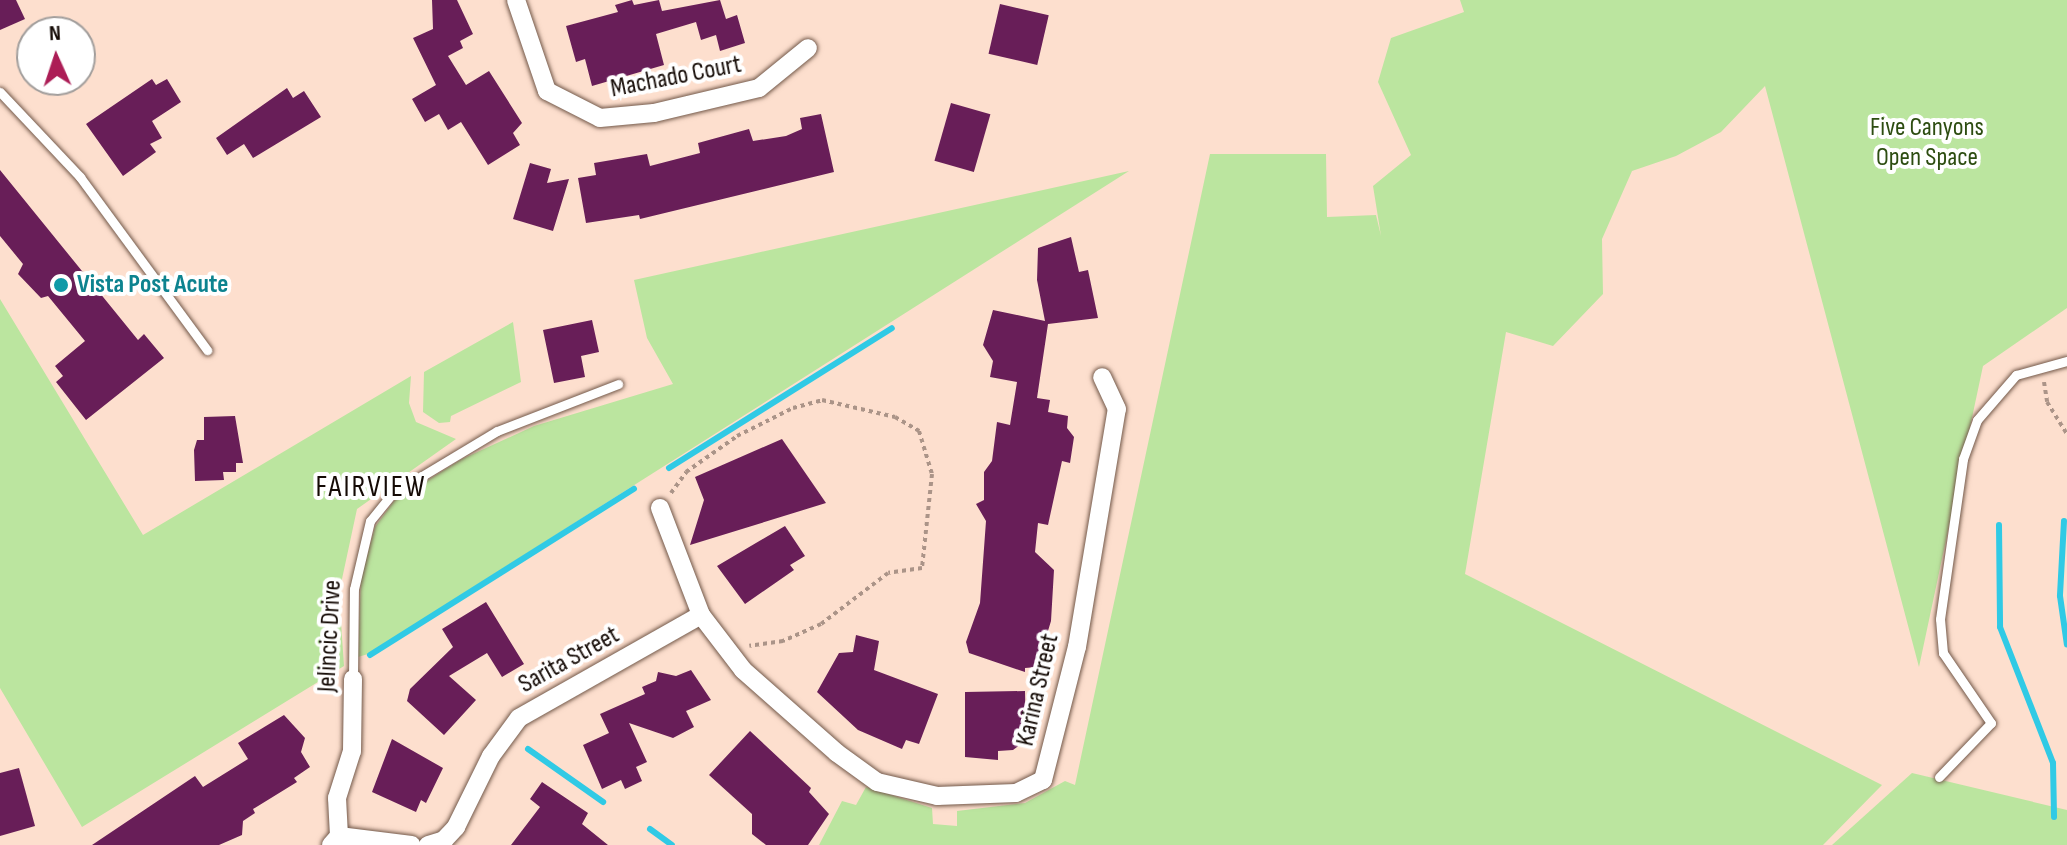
<!DOCTYPE html>
<style>
body{margin:0}
#map{position:relative;width:2067px;height:845px;overflow:hidden;background:#fddfce;font-family:"Sofia Sans Condensed",sans-serif}
div>[style]{position:absolute}
[style*='--x']{left:calc(var(--x)*1px);top:calc(var(--y)*1px);width:calc(var(--w)*1px);rotate:calc(var(--a)*1deg)}
.green>*{inset:0;background:#bbe59f}
.stream>*{height:6px;margin:-3px;padding:0 3px;transform-origin:3px;border-radius:3px;background:#30cae5}
.building>*{inset:0;background:#681e58;transform-origin:0 0}
.path>*{height:4px;margin-top:-2px;transform-origin:0;background:repeating-linear-gradient(90deg,#ab9488 0 4px,transparent 0 8px)}
.roads{filter:drop-shadow(0 0 2px #73594a) drop-shadow(0 0 2px #73594a)}
.lane>*{height:9px;margin:-4.5px;padding:0 4.5px;transform-origin:4.5px;border-radius:4.5px;background:#fff}
.street>*{height:18px;margin:-9px;padding:0 9px;transform-origin:9px;border-radius:9px;background:#fff}
.dots>*{width:22px;height:22px;translate:-50% -50%;box-sizing:border-box;border:4px solid #fff;border-radius:50%}
span{translate:-50% -50%;white-space:nowrap;text-align:center;line-height:1.15;-webkit-text-stroke:8px #fff;paint-order:stroke}
.street-label{font-size:26px;color:#140a05}
.park-label{font-size:26px;color:#2d4d11}
.culture-label{font-size:26px;color:#0d838f;font-weight:700}
.left{translate:0 -50%;text-align:left}
.quarter-label{font-size:30px;color:#140a05;letter-spacing:2px}
.north{position:absolute;left:16px;top:16px;width:80px;height:80px;box-sizing:border-box;background:#fff;border:2px solid #a19d9b;border-radius:50%;rotate:357deg;font-size:22px;font-weight:700;line-height:32px;text-align:center;color:#140a05}
.north::after{content:'';display:block;margin:auto;width:28px;height:36px;background:#ac1d56;clip-path:polygon(50% 0,100% 100%,50% 72%,0 100%)}
</style>
<div id="map">
<div class="green">
<i style="clip-path:polygon(1460px 0,2067px 0,2067px 308px,1983px 366px,1919px 667px,1765px 86px,1721px 132px,1676px 156px,1632px 171px,1602px 239px,1603px 294px,1553px 346px,1506px 332px,1465px 574px,1882px 785px,1823px 845px,819px 845px,842px 801px,856px 805px,866px 787px,932px 808px,933px 824px,957px 826px,957px 811px,1025px 803px,1065px 781px,1075px 785px,1210px 154px,1326px 154px,1327px 217px,1376px 215px,1381px 236px,1373px 186px,1411px 155px,1378px 82px,1391px 38px,1464px 12px)"></i>
<i style="clip-path:polygon(1129px 171px,368px 654px,358px 657px,361px 578px,375px 527px,394px 501px,462px 459px,534px 426px,673px 384px,647px 338px,634px 280px)"></i>
<i style="clip-path:polygon(0 299px,143px 535px,411px 376px,409px 403px,416px 422px,456px 439px,357px 509px,339px 593px,344px 666px,82px 827px,0 688px)"></i>
<i style="clip-path:polygon(513px 322px,521px 382px,451px 416px,450px 422px,439px 423px,423px 412px,424px 372px)"></i>
<i style="clip-path:polygon(1912px 773px,2067px 810px,2067px 845px,1832px 845px)"></i>
</div>
<div class="stream">
<i style="--x:669;--y:468;--w:263;--a:-32.1"></i>
<i style="--x:2064;--y:521;--w:75;--a:93.1"></i>
<i style="--x:2060;--y:596;--w:49;--a:81.9"></i>
<i style="--x:1999;--y:525;--w:102;--a:89.4"></i>
<i style="--x:2000;--y:627;--w:146;--a:68.7"></i>
<i style="--x:2053;--y:763;--w:54;--a:88.9"></i>
<i style="--x:370;--y:655;--w:312;--a:-32.2"></i>
<i style="--x:528;--y:749;--w:92;--a:35.2"></i>
<i style="--x:650;--y:829;--w:27;--a:36"></i>
</div>
<div class="building">
<i style="clip-path:polygon(0 0,16px 0,25px 19px,0 30px)"></i>
<i style="clip-path:polygon(432px 0,457px 0,473px 34px,460px 41px,463px 48px,448px 56px,466px 85px,489px 71px,522px 123px,513px 133px,520px 145px,488px 165px,461px 122px,448px 130px,439px 114px,425px 122px,412px 99px,436px 85px,413px 38px,433px 29px)"></i>
<i style="clip-path:polygon(632px 0,634px 5px,659px 0,662px 11px,720px 0,726px 19px,737px 15px,745px 43px,720px 51px,716px 35px,701px 40px,696px 22px,656px 34px,664px 65px,592px 86px,585px 59px,576px 62px,566px 26px,618px 12px,615px 5px)"></i>
<i style="left:1000px;top:4px;width:50px;height:51px;rotate:13deg"></i>
<i style="clip-path:polygon(152px 79px,156px 85px,167px 79px,181px 102px,152px 121px,162px 138px,150px 144px,156px 152px,123px 176px,86px 124px)"></i>
<i style="clip-path:polygon(287px 88px,293px 98px,304px 91px,321px 117px,253px 158px,244px 144px,227px 155px,216px 138px)"></i>
<i style="left:951px;top:103px;width:41px;height:60px;rotate:16deg"></i>
<i style="clip-path:polygon(821px 114px,834px 172px,640px 219px,639px 215px,586px 223px,578px 178px,596px 175px,594px 163px,647px 154px,650px 166px,700px 153px,698px 143px,749px 129px,753px 141px,786px 136px,802px 129px,800px 118px)"></i>
<i style="clip-path:polygon(530px 163px,551px 169px,547px 183px,569px 179px,553px 231px,513px 219px)"></i>
<i style="clip-path:polygon(0 170px,138px 340px,144px 334px,164px 358px,86px 420px,56px 382px,63px 376px,55px 366px,85px 341px,48px 296px,41px 298px,18px 274px,23px 264px,0 236px)"></i>
<i style="clip-path:polygon(1071px 237px,1079px 272px,1088px 270px,1098px 318px,1048px 324px,1037px 398px,1050px 400px,1048px 412px,1068px 416px,1067px 428px,1074px 437px,1070px 463px,1062px 461px,1048px 525px,1038px 523px,1035px 552px,1054px 570px,1051px 621px,1037px 667px,1025px 668px,1025px 672px,969px 653px,966px 642px,980px 603px,986px 521px,976px 504px,984px 500px,984px 472px,992px 461px,997px 422px,1010px 425px,1017px 382px,990px 377px,993px 361px,983px 345px,993px 310px,1045px 321px,1037px 280px,1038px 248px)"></i>
<i style="clip-path:polygon(592px 320px,599px 352px,581px 356px,585px 377px,554px 383px,543px 330px)"></i>
<i style="clip-path:polygon(235px 416px,243px 463px,236px 463px,236px 472px,223px 472px,224px 480px,195px 481px,194px 450px,197px 440px,204px 440px,204px 417px)"></i>
<i style="clip-path:polygon(782px 439px,826px 503px,690px 545px,704px 500px,695px 477px)"></i>
<i style="clip-path:polygon(785px 526px,805px 556px,790px 565px,794px 570px,745px 604px,717px 566px)"></i>
<i style="clip-path:polygon(486px 602px,524px 664px,502px 677px,487px 653px,449px 676px,476px 700px,444px 735px,407px 701px,410px 689px,453px 647px,442px 629px)"></i>
<i style="clip-path:polygon(856px 635px,879px 641px,874px 670px,938px 694px,919px 744px,906px 740px,902px 749px,858px 730px,817px 692px,839px 653px,853px 652px)"></i>
<i style="clip-path:polygon(691px 670px,711px 700px,686px 711px,694px 727px,673px 738px,629px 723px,647px 762px,636px 767px,642px 781px,625px 789px,621px 780px,602px 789px,583px 745px,609px 733px,600px 714px,645px 694px,642px 687px,656px 681px,658px 672px,676px 676px)"></i>
<i style="clip-path:polygon(1025px 691px,1026px 740px,1013px 750px,998px 751px,998px 760px,965px 757px,965px 692px)"></i>
<i style="clip-path:polygon(284px 715px,305px 738px,301px 752px,310px 767px,294px 778px,297px 782px,253px 809px,255px 813px,243px 821px,242px 835px,219px 845px,92px 845px,195px 776px,203px 787px,248px 759px,238px 743px)"></i>
<i style="clip-path:polygon(750px 731px,811px 788px,809px 792px,829px 814px,808px 845px,766px 845px,752px 834px,752px 814px,709px 775px)"></i>
<i style="clip-path:polygon(392px 739px,443px 768px,426px 803px,421px 800px,416px 812px,372px 792px)"></i>
<i style="clip-path:polygon(19px 768px,35px 826px,0 836px,0 773px)"></i>
<i style="clip-path:polygon(542px 782px,588px 813px,582px 824px,608px 845px,511px 845px,540px 807px,530px 799px)"></i>
</div>
<div class="path">
<i style="--x:2044;--y:382;--w:20;--a:81"></i>
<i style="--x:2047;--y:402;--w:38;--a:58"></i>
<i style="--x:671;--y:493;--w:26;--a:-54"></i>
<i style="--x:686;--y:472;--w:62;--a:-35.2"></i>
<i style="--x:737;--y:436;--w:63;--a:-26.6"></i>
<i style="--x:793;--y:408;--w:30;--a:-15"></i>
<i style="--x:822;--y:400;--w:75;--a:13.1"></i>
<i style="--x:895;--y:417;--w:28;--a:30"></i>
<i style="--x:919;--y:431;--w:45;--a:73.2"></i>
<i style="--x:932;--y:474;--w:95;--a:96.1"></i>
<i style="--x:922;--y:568;--w:34;--a:172"></i>
<i style="--x:888;--y:573;--w:84;--a:142.7"></i>
<i style="--x:821;--y:624;--w:42;--a:155.9"></i>
<i style="--x:783;--y:641;--w:34;--a:172"></i>
</div>
<div class="roads">
<div class="lane">
<i style="--x:0;--y:92;--w:117;--a:46.7"></i>
<i style="--x:80;--y:177;--w:215;--a:53.7"></i>
<i style="--x:353;--y:679;--w:90;--a:-89.4"></i>
<i style="--x:354;--y:589;--w:70;--a:-76.8"></i>
<i style="--x:370;--y:521;--w:35;--a:-51"></i>
<i style="--x:392;--y:494;--w:122;--a:-31"></i>
<i style="--x:497;--y:431;--w:130;--a:-21.2"></i>
<i style="--x:1939;--y:777;--w:75;--a:-46.1"></i>
<i style="--x:1991;--y:723;--w:85;--a:-124.4"></i>
<i style="--x:1943;--y:653;--w:34;--a:-95"></i>
<i style="--x:1940;--y:619;--w:162;--a:-81.8"></i>
<i style="--x:1963;--y:459;--w:41;--a:-70.3"></i>
<i style="--x:1977;--y:420;--w:60;--a:-49.1"></i>
<i style="--x:2016;--y:375;--w:53;--a:-15.4"></i>
</div>
<div class="street">
<i style="--x:516;--y:0;--w:96;--a:71.2"></i>
<i style="--x:547;--y:91;--w:59;--a:27"></i>
<i style="--x:600;--y:118;--w:54;--a:-5.3"></i>
<i style="--x:654;--y:113;--w:108;--a:-13.4"></i>
<i style="--x:759;--y:88;--w:63;--a:-39.2"></i>
<i style="--x:660;--y:508;--w:115;--a:69"></i>
<i style="--x:701;--y:615;--w:69;--a:52.6"></i>
<i style="--x:743;--y:670;--w:125;--a:41.4"></i>
<i style="--x:837;--y:753;--w:49;--a:35.9"></i>
<i style="--x:877;--y:782;--w:62;--a:13.1"></i>
<i style="--x:937;--y:796;--w:79;--a:-2.2"></i>
<i style="--x:1016;--y:793;--w:30;--a:-26"></i>
<i style="--x:1043;--y:780;--w:137;--a:-75.7"></i>
<i style="--x:1077;--y:647;--w:241;--a:-80.5"></i>
<i style="--x:1117;--y:409;--w:35;--a:-115"></i>
<i style="--x:339;--y:836;--w:73;--a:7.1"></i>
<i style="--x:331;--y:845;--w:12;--a:-48"></i>
<i style="--x:339;--y:836;--w:38;--a:-93"></i>
<i style="--x:337;--y:798;--w:49;--a:-72.3"></i>
<i style="--x:352;--y:751;--w:72;--a:-89.2"></i>
<i style="--x:428;--y:845;--w:17;--a:-17"></i>
<i style="--x:444;--y:840;--w:18;--a:-47"></i>
<i style="--x:456;--y:827;--w:79;--a:-63.8"></i>
<i style="--x:491;--y:756;--w:47;--a:-53.6"></i>
<i style="--x:519;--y:718;--w:209;--a:-29.5"></i>
</div>
</div>
<div class="dots">
<i style="left:61px;top:285px;background:#0f9aa8"></i>
</div>
<div class="street-label">
<span style="left:676px;top:77px;rotate:-11deg">Machado Court</span>
<span style="left:330px;top:636px;rotate:-87deg">Jelincic Drive</span>
<span style="left:569px;top:660px;rotate:-29deg">Sarita Street</span>
<span style="left:1038px;top:690px;rotate:-77deg">Karina Street</span>
</div>
<div class="park-label">
<span style="left:1927px;top:143px">Five Canyons<br>Open Space</span>
</div>
<div class="culture-label">
<span class="left" style="left:77px;top:285px">Vista Post Acute</span>
</div>
<div class="quarter-label">
<span style="left:371px;top:487px">FAIRVIEW</span>
</div>
<div class="north">N</div>
</div>
